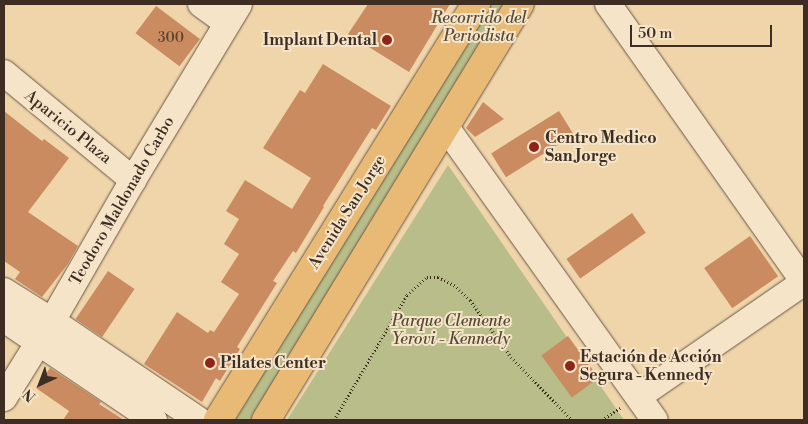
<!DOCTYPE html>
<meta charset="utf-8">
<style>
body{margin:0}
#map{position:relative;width:808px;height:424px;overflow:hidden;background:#f0d5aa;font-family:"Libre Bodoni",serif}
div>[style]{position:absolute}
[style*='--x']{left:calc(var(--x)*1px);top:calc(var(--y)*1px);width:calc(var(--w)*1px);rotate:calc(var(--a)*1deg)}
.green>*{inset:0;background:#b8bd89}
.building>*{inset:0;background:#cb8b60;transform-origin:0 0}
.path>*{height:3px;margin-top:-1.5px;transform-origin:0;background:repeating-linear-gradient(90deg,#3d2d23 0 1px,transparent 0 3.5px)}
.roads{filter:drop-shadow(0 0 1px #6a5745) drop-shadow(0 0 1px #6a5745)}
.minor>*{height:26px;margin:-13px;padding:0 13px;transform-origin:13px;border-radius:13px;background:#f5e4c8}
.major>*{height:28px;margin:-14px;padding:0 14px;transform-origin:14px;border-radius:14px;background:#e8ba75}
.dots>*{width:14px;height:14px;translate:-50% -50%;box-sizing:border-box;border:2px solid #f5e4c8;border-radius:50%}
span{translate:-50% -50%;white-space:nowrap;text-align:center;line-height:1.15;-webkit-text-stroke:4px #f5e4c8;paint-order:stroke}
.number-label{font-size:14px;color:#604432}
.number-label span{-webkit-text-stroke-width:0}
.park-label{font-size:16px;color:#564a37;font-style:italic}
.poi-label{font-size:16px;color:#3d2d23;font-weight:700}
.right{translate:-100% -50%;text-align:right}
.left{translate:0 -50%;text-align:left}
.street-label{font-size:16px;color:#3d2d23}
.frame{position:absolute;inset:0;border:5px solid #3d2d23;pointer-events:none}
.north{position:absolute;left:15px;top:359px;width:50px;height:50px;-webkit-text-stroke:4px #f5e4c8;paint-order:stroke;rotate:223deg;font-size:14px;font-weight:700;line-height:20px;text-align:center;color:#3d2d23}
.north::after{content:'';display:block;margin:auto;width:18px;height:22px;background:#3d2d23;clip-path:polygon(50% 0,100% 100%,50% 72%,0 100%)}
.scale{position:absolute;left:630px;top:25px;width:142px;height:22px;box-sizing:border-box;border:2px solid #3d2d23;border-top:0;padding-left:6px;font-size:15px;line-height:18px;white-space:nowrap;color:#3d2d23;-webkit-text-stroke:4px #f5e4c8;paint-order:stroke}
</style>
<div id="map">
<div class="green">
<i style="clip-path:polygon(466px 4px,520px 4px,266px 420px,218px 420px)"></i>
<i style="clip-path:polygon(448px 165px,624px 420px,287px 420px)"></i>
</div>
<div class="building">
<i style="clip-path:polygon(368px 4px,450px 4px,409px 72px,348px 34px)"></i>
<i style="left:156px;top:6px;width:55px;height:34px;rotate:37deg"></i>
<i style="clip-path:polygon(323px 64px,391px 106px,376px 130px,372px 128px,323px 206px,324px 207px,296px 253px,293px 251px,273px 281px,277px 283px,237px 347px,240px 349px,220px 381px,216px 378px,202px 402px,144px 364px,177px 312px,208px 333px,210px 330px,214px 332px,239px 294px,221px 282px,239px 254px,224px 244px,239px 219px,226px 211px,245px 180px,292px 209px,311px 178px,263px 148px,300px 90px,305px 93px)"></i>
<i style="clip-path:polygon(483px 102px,504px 119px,475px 137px,466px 128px)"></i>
<i style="clip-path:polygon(4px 111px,42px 141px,44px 139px,69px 158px,28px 212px,78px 246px,67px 265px,42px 297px,15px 279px,20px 272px,4px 261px)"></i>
<i style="left:559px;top:111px;width:28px;height:80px;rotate:58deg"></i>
<i style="left:632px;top:213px;width:24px;height:80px;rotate:55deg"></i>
<i style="left:750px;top:236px;width:49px;height:56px;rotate:55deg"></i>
<i style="left:108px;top:271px;width:32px;height:58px;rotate:34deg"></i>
<i style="left:568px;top:336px;width:52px;height:33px;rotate:54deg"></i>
<i style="clip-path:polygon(50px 368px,101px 402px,99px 404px,124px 420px,63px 420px,69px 411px,36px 388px)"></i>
</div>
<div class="path">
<i style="--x:334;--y:420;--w:145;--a:-59.7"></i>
<i style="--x:407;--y:295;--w:27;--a:-42"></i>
<i style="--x:427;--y:277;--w:11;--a:0"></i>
<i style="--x:438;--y:277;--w:18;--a:27"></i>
<i style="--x:454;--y:285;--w:22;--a:43"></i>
<i style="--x:470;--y:300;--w:70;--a:54.3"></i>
<i style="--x:511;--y:357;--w:88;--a:45.9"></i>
<i style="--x:602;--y:420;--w:22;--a:-34"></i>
</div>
<div class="roads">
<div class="minor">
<i style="--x:201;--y:4;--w:32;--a:36"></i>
<i style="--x:608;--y:4;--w:340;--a:54.8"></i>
<i style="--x:4;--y:73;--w:168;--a:39.7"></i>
<i style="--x:445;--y:126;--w:361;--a:54.5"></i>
<i style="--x:4;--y:291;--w:57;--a:32"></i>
<i style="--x:52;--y:321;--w:177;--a:34"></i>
<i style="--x:4;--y:319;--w:181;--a:34"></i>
<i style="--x:639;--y:396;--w:201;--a:-34.6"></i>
<i style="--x:4;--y:398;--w:91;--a:-58.1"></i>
<i style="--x:52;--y:321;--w:163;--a:-60.1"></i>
<i style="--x:133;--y:180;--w:205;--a:-58.9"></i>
</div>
<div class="major">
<i style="--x:218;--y:420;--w:490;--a:-58.2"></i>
<i style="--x:266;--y:420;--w:487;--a:-58.6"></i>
</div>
</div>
<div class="dots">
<i style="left:387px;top:40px;background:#8f2418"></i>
<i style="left:534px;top:147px;background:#8f2418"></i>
<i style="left:210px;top:363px;background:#8f2418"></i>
<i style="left:570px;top:366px;background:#8f2418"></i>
</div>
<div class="number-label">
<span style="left:171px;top:38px">300</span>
</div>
<div class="park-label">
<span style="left:479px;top:27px">Recorrido del<br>Periodista</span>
<span style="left:451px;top:330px">Parque Clemente<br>Yerovi - Kennedy</span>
</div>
<div class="poi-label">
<span class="right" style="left:377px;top:40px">Implant Dental</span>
<span class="left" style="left:545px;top:147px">Centro Medico<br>San Jorge</span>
<span class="left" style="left:580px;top:366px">Estación de Acción<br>Segura - Kennedy</span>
<span class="left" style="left:220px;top:363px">Pilates Center</span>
</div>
<div class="street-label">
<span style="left:68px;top:127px;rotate:39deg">Aparicio Plaza</span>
<span style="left:122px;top:201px;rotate:-60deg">Teodoro Maldonado Carbo</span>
<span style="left:347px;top:212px;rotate:-58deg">Avenida San Jorge</span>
</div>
<div class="frame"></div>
<div class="north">N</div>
<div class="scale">50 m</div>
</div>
